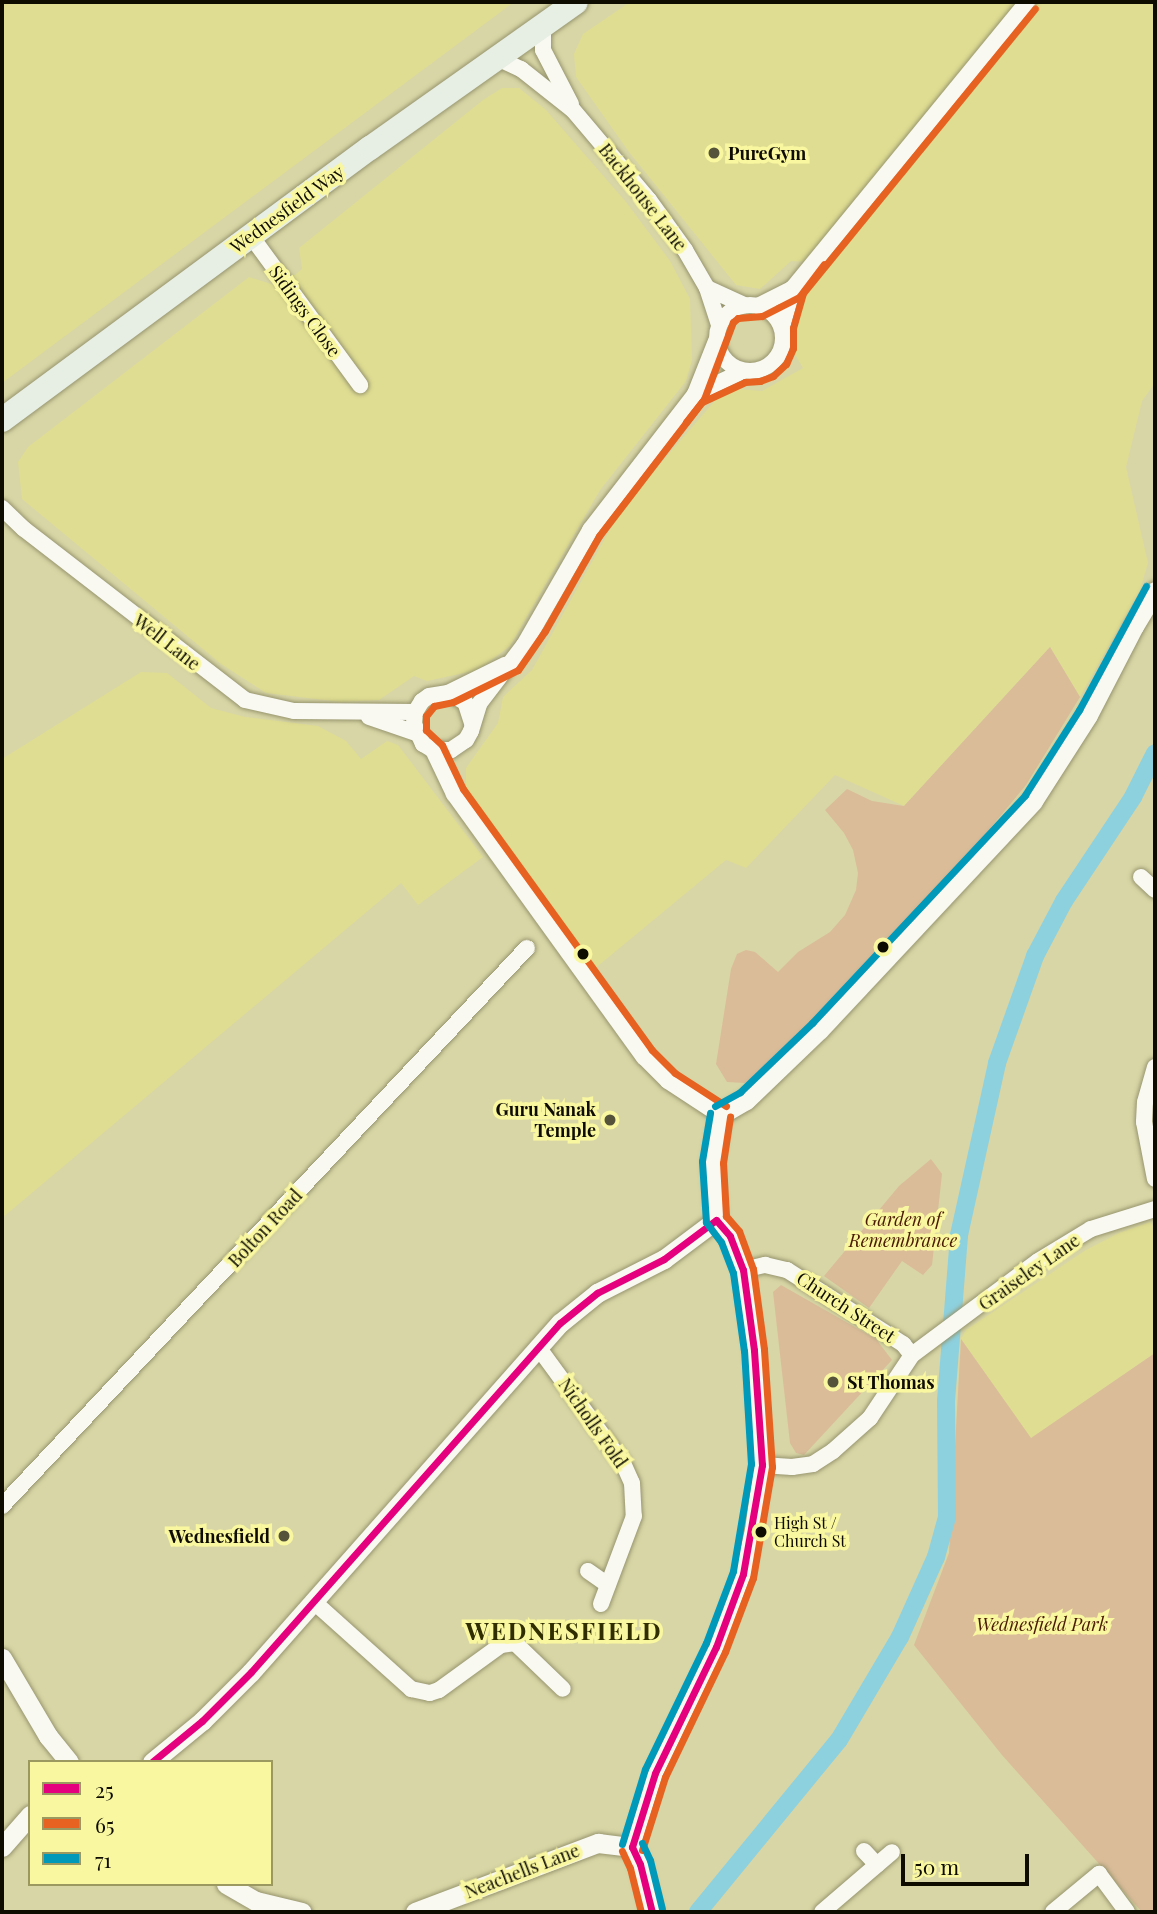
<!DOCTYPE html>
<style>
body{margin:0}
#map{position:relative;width:1157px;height:1914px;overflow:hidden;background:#d8d6a6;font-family:"Playfair Display",serif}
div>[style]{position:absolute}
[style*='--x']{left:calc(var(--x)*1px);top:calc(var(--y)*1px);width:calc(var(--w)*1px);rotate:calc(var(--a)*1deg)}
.built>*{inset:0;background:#dfdd92}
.green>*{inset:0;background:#dabc99}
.canal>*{height:18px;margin:-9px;padding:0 9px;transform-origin:9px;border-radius:9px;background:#8dd1df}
.roads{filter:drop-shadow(0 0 2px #97956e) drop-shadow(0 0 2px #97956e)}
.minor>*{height:16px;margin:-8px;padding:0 8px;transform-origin:8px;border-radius:8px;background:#f9f9f2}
.minor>.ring{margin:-8px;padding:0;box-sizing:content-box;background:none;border:16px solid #f9f9f2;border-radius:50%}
.tertiary>*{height:19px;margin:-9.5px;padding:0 9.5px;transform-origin:9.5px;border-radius:9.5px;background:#f9f9f2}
.primary>*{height:24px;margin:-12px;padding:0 12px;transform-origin:12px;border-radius:12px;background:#e7eee4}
.bus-1>*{height:7px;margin:-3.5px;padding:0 3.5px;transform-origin:3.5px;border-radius:3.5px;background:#e5007d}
.bus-2>*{height:7px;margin:-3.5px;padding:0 3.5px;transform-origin:3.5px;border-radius:3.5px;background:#e76120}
.bus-3>*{height:7px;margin:-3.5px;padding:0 3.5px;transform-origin:3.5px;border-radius:3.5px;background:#0199b9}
.dots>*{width:19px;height:19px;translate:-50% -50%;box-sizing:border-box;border:4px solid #f9f79f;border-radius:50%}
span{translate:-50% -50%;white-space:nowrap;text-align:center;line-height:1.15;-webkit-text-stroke:7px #f9f79f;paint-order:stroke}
.bus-label{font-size:16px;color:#0e0c00}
.left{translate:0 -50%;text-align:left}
.poi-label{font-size:18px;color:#0e0c00;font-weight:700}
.right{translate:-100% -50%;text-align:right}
.street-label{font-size:18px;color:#0e0c00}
.park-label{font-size:18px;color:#491900;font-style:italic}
.district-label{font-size:24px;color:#302e00;font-weight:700;letter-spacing:2px}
.frame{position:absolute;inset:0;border:4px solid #0e0c00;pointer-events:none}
.legend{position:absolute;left:28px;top:1760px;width:245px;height:126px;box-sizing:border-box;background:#f9f79f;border:2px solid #9b995f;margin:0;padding:9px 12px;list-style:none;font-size:21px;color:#0e0c00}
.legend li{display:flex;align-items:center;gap:14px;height:35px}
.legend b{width:35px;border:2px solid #9b995f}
.scale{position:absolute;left:901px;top:1854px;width:128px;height:32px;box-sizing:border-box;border:4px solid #0e0c00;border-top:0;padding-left:9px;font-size:21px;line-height:24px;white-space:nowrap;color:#0e0c00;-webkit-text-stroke:5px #f9f79f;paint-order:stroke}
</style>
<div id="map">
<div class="built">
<i style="clip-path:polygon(2px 2px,514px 2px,2px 383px)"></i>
<i style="clip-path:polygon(630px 2px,1155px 2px,1155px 383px,1142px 401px,1126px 467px,1148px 563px,1140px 590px,1080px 697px,1050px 647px,904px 806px,835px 775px,746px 868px,726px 860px,593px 970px,466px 787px,466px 768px,498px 723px,503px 697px,532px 670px,622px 508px,726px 388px,762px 391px,803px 368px,790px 346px,801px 298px,828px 263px,791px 261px,760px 289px,736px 285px,629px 152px,576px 77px,574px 54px,583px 34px)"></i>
<i style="clip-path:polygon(502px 88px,519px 88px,546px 110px,626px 202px,670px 261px,690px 299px,692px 360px,686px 381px,600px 490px,510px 646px,478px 670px,427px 681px,414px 676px,379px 700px,341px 702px,266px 693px,221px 664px,22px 499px,18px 462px,28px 447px,249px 277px,280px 287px,302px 269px,299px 248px,483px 100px)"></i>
<i style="clip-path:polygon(141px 672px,167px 673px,211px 708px,245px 717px,318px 726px,346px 741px,361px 759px,387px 741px,398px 745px,483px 857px,418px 905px,401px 883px,2px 1218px,2px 759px)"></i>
<i style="clip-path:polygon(1150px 1222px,1155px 1229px,1155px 1353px,1031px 1439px,961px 1339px,966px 1330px,1086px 1250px,1119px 1233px)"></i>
</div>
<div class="green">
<i style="clip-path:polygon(1050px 647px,1080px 697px,1026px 785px,962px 862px,772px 1062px,745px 1083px,727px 1082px,716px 1064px,731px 969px,737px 954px,746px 950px,755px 952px,778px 972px,798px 952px,830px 932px,845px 915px,856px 890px,858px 873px,853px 850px,844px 833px,825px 810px,847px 789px,872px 801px,904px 806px)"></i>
<i style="clip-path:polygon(931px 1159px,942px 1174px,932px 1265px,923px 1275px,902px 1261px,869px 1308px,824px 1276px,899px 1186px)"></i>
<i style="clip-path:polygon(781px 1285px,876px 1339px,892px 1360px,804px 1455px,796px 1453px,790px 1443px,773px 1292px)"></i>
<i style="clip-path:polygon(961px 1339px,1031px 1438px,1155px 1353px,1155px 1912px,1142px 1912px,1002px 1755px,914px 1645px,949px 1553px)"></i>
</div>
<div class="canal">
<i style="--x:698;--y:1912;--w:222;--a:-50.7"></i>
<i style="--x:839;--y:1740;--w:120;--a:-59.4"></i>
<i style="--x:900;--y:1637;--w:88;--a:-65.8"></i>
<i style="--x:936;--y:1557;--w:41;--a:-74.6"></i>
<i style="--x:947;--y:1517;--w:116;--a:-90.5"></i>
<i style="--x:946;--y:1401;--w:167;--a:-85.5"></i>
<i style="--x:959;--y:1235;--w:176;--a:-77.5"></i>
<i style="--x:997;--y:1063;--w:114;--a:-70.4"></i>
<i style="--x:1035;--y:956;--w:62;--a:-62.2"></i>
<i style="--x:1064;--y:901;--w:125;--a:-56.4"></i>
<i style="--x:1133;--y:797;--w:49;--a:-63.4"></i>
</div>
<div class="roads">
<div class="minor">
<i style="--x:543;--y:24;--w:26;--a:90"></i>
<i style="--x:543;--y:50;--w:61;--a:62.6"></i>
<i style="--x:495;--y:57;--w:29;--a:25"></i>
<i style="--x:521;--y:69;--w:66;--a:38.3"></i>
<i style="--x:573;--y:110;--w:118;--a:49.8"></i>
<i style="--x:649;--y:200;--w:62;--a:54.2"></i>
<i style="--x:685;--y:250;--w:44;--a:59.9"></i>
<i style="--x:707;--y:288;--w:39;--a:72"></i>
<i style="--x:251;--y:236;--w:185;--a:53.8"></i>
<i style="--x:707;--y:288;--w:41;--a:24.7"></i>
<i class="ring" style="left:717px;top:305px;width:50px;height:50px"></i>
<i style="--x:758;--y:306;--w:39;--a:-27"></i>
<i style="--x:782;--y:327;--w:41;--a:-74.2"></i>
<i style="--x:793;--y:288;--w:370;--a:-50.7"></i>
<i style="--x:695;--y:394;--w:53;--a:-25.6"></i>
<i style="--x:2;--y:508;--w:30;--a:44"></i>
<i style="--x:24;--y:529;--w:279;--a:37.7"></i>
<i style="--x:245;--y:700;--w:50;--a:12.7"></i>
<i style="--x:294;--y:711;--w:121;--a:0.5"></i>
<i style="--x:448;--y:693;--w:64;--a:-26.2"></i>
<i style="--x:369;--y:717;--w:50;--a:18.8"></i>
<i style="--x:472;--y:723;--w:22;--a:-108"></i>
<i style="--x:465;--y:702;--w:19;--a:-152"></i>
<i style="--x:448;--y:693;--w:19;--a:171"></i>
<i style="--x:429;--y:696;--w:9;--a:144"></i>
<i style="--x:422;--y:701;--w:13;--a:122"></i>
<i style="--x:415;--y:712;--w:12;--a:95"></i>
<i style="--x:414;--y:724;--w:22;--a:66"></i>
<i style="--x:423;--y:744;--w:12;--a:31"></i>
<i style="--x:433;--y:750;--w:18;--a:0"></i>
<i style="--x:451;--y:750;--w:18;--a:-34"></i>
<i style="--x:466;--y:740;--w:10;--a:-61"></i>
<i style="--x:471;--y:731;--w:28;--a:-73"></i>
<i style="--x:479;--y:704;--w:74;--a:-52.7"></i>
<i style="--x:524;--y:645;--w:133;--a:-60.1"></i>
<i style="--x:590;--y:530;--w:172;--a:-52.3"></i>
<i style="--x:695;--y:394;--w:57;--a:-68.4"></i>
<i style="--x:433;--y:750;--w:49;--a:64.5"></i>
<i style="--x:454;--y:794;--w:324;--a:54.2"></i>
<i style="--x:644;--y:1057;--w:34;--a:45"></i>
<i style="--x:668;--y:1081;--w:62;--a:33.2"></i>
<i style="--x:1141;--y:877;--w:19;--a:43"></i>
<i style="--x:1155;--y:1067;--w:36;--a:106"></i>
<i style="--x:1145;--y:1102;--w:20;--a:93"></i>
<i style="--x:1144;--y:1122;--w:58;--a:79.1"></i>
<i style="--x:743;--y:1270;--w:23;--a:-13"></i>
<i style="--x:765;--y:1265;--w:23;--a:13"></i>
<i style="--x:787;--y:1270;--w:138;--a:32.5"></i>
<i style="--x:903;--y:1344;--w:14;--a:51"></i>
<i style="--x:538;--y:1347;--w:144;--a:53.8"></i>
<i style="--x:623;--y:1463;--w:22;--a:66"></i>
<i style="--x:632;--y:1483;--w:33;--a:87"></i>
<i style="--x:634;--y:1516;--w:94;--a:110.6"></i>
<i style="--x:762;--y:1465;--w:30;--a:4"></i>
<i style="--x:792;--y:1467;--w:21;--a:-8"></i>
<i style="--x:813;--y:1464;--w:24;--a:-33"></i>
<i style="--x:833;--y:1451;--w:50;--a:-41.7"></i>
<i style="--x:870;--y:1418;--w:76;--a:-56.3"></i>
<i style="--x:912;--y:1355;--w:157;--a:-36.7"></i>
<i style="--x:1038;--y:1261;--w:62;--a:-31.1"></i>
<i style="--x:1091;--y:1229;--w:67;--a:-17.4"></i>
<i style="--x:2;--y:1506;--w:766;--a:-46.75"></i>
<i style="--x:588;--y:1571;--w:24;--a:35"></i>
<i style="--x:313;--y:1601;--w:132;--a:41.9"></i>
<i style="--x:411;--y:1689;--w:19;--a:12"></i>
<i style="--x:430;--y:1693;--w:9;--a:-18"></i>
<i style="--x:439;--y:1690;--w:77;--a:-36"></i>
<i style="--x:501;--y:1645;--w:14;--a:-8"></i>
<i style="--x:515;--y:1643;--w:66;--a:43.8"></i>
<i style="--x:632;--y:1847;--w:77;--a:-72.7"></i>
<i style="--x:655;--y:1773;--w:140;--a:-64.2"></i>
<i style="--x:716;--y:1647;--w:78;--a:-69.7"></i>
<i style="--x:743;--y:1574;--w:45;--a:-77.2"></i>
<i style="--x:753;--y:1530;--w:66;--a:-82.1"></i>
<i style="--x:762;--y:1465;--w:115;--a:-94"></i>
<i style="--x:754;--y:1350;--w:81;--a:-97.8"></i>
<i style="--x:743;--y:1270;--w:36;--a:-111"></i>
<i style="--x:730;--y:1236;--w:21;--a:-131"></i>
<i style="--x:864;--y:1851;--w:19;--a:47"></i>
<i style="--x:822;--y:1912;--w:92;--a:-40.6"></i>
<i style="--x:1053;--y:1912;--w:60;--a:-39.6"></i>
<i style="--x:1099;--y:1874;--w:47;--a:53.6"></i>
</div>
<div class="tertiary">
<i style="--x:2;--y:1658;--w:91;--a:59.5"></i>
<i style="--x:48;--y:1736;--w:33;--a:51"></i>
<i style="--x:152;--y:1762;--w:65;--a:-39.4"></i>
<i style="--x:202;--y:1721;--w:69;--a:-45"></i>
<i style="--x:251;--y:1672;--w:466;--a:-48.5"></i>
<i style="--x:560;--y:1323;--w:48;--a:-39"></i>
<i style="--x:597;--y:1293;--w:75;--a:-26.9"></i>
<i style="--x:664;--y:1259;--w:65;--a:-36.9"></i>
<i style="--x:716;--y:1220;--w:58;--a:-93.9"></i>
<i style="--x:712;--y:1162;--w:48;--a:-80.3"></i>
<i style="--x:720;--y:1115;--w:30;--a:-30"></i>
<i style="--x:746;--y:1100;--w:101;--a:-43.8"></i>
<i style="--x:819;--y:1030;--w:313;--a:-46.9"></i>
<i style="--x:1033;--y:801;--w:102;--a:-57.4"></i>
<i style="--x:1088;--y:715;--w:100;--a:-62.7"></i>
<i style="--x:1134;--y:626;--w:41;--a:-59"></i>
<i style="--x:2;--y:1847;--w:43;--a:-48.8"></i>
<i style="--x:226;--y:1884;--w:34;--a:30"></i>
<i style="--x:256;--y:1901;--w:47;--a:13.4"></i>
<i style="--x:415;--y:1912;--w:196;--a:-20.7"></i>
<i style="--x:598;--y:1843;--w:34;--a:7"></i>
<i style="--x:632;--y:1847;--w:19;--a:65"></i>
<i style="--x:640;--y:1864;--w:49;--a:76"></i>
</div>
<div class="primary">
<i style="--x:2;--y:420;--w:458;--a:-36.5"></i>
<i style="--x:370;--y:148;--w:252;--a:-35.3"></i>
</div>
</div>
<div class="bus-1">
<i style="--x:152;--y:1762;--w:65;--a:-39.4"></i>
<i style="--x:202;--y:1721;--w:69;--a:-45"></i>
<i style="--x:251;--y:1672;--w:466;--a:-48.5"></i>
<i style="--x:560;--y:1323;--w:48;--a:-39"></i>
<i style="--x:597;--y:1293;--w:75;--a:-26.9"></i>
<i style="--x:664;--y:1259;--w:65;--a:-36.9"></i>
<i style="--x:632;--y:1847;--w:77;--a:-72.7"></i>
<i style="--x:655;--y:1773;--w:140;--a:-64.2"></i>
<i style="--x:716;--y:1647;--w:78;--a:-69.7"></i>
<i style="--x:743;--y:1574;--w:111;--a:-80.1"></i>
<i style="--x:762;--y:1465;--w:115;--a:-94"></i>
<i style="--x:754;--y:1350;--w:81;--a:-97.8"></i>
<i style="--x:743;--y:1270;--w:36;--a:-111"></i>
<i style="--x:730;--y:1236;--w:21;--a:-131"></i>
<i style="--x:632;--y:1847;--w:19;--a:65"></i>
<i style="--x:640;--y:1864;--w:49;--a:76"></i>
</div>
<div class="bus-2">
<i style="--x:686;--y:422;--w:29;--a:-52"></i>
<i style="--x:704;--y:399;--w:82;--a:-69.4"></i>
<i style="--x:733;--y:322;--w:6;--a:-39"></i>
<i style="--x:738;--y:318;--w:24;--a:-5"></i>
<i style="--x:762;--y:316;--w:42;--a:-27.2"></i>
<i style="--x:799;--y:297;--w:41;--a:-52.9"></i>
<i style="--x:726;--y:1106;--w:61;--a:-147.1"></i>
<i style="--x:675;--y:1073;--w:33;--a:-135"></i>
<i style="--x:652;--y:1050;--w:322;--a:-125.9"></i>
<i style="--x:463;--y:789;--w:49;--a:-115.5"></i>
<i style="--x:442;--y:745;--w:22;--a:-137"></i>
<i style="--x:426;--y:730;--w:14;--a:-90"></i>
<i style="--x:426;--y:716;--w:13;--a:-51"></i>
<i style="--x:434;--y:706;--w:19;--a:-12"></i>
<i style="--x:453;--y:702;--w:72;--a:-26.2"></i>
<i style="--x:518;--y:670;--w:47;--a:-55.3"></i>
<i style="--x:545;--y:631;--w:109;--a:-60.4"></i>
<i style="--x:599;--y:536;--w:169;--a:-52.5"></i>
<i style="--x:702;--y:402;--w:47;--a:-24.9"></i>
<i style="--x:745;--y:382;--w:15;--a:-4"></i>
<i style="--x:760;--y:381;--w:14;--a:-21"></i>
<i style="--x:773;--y:376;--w:18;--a:-43"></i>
<i style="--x:786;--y:364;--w:17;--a:-66"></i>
<i style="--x:793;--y:348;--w:20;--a:-90"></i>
<i style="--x:793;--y:328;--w:36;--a:-74"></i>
<i style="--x:803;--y:293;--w:367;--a:-50.8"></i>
<i style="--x:642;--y:1850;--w:77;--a:-72.5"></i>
<i style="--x:665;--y:1777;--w:139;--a:-64.4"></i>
<i style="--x:725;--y:1652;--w:79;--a:-69.3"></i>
<i style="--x:753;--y:1578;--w:113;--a:-80.3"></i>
<i style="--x:772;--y:1467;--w:118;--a:-93.9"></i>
<i style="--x:764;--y:1349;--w:81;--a:-97.8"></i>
<i style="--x:753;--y:1269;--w:40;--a:-110.2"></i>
<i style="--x:739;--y:1231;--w:20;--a:-131"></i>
<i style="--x:726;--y:1216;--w:53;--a:-93.2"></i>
<i style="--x:723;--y:1163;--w:47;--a:-81.3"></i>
<i style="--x:622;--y:1851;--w:19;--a:65"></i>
<i style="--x:630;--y:1868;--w:45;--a:76"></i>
</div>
<div class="bus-3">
<i style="--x:715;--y:1106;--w:29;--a:-29"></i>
<i style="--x:740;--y:1092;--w:100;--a:-43.8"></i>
<i style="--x:812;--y:1023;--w:312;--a:-46.9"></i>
<i style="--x:1025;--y:795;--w:101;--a:-57.6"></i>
<i style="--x:1079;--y:710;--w:141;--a:-61.6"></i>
<i style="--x:642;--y:1843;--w:19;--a:65"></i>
<i style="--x:650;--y:1860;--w:50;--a:76.2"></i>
<i style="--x:622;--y:1844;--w:78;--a:-73"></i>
<i style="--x:645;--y:1769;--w:140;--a:-64.2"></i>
<i style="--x:706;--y:1643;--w:77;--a:-69.4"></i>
<i style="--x:733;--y:1571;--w:109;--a:-80.5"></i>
<i style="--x:751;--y:1464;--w:113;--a:-93.5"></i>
<i style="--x:744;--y:1351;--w:79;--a:-98"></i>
<i style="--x:733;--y:1273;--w:33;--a:-111"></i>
<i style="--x:721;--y:1242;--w:25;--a:-127"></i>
<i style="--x:706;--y:1222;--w:61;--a:-93.8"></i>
<i style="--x:702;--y:1161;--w:49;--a:-80.5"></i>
</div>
<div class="dots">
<i style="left:714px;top:153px;background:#55533a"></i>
<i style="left:883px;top:947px;background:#0e0c00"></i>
<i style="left:583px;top:954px;background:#0e0c00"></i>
<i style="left:610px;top:1120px;background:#55533a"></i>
<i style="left:833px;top:1382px;background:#55533a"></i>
<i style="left:761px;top:1532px;background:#0e0c00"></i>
<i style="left:284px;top:1536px;background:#55533a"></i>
</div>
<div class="bus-label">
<span class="left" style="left:774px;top:1532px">High St /<br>Church St</span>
</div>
<div class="poi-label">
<span class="left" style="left:728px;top:153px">PureGym</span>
<span class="right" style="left:596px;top:1120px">Guru Nanak<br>Temple</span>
<span class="left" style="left:847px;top:1382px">St Thomas</span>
<span class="right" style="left:270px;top:1536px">Wednesfield</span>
</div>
<div class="street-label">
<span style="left:643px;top:197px;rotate:52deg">Backhouse Lane</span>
<span style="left:287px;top:209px;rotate:-36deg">Wednesfield Way</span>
<span style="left:305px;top:311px;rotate:54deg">Sidings Close</span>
<span style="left:167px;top:642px;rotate:38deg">Well Lane</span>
<span style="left:265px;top:1228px;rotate:-47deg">Bolton Road</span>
<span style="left:1029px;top:1272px;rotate:-35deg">Graiseley Lane</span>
<span style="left:846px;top:1307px;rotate:33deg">Church Street</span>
<span style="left:593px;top:1423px;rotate:55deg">Nicholls Fold</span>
<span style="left:522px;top:1871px;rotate:-21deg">Neachells Lane</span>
</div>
<div class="park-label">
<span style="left:903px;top:1230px">Garden of<br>Remembrance</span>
<span style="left:1042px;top:1624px">Wednesfield Park</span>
</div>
<div class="district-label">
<span style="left:564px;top:1631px">WEDNESFIELD</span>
</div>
<div class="frame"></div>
<ul class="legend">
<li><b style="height:9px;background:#e5007d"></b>25</li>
<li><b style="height:9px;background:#e76120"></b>65</li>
<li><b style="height:9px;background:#0199b9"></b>71</li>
</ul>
<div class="scale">50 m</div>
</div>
